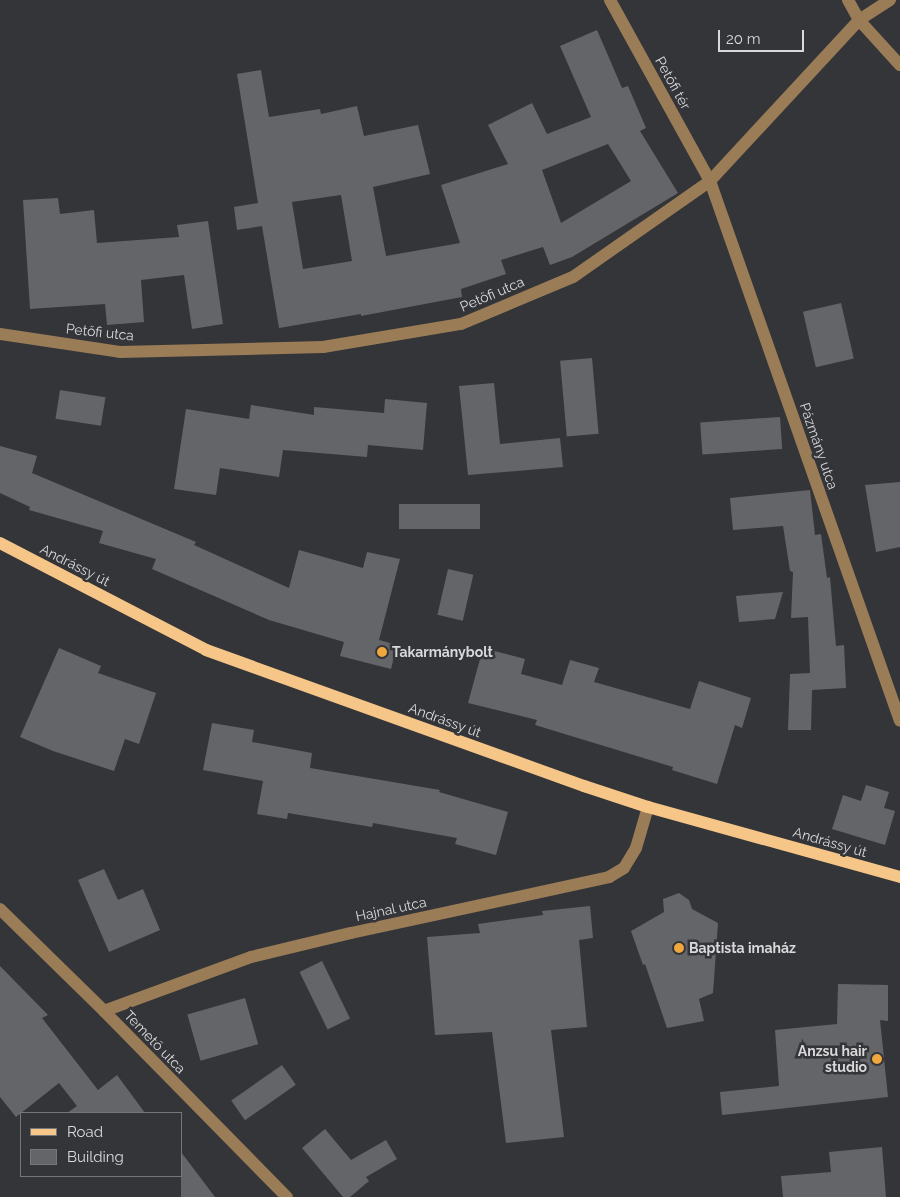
<!DOCTYPE html>
<meta charset="utf-8">
<style>
body{margin:0}
#map{position:relative;width:900px;height:1197px;overflow:hidden;background:#343539;font-family:Raleway,sans-serif}
div>[style]{position:absolute}
[style*='--x']{left:calc(var(--x)*1px);top:calc(var(--y)*1px);width:calc(var(--w)*1px);rotate:calc(var(--a)*1deg)}
.building>*{inset:0;background:#646569;transform-origin:0 0}
.minor>*{height:12px;margin:-6px;padding:0 6px;transform-origin:6px;border-radius:6px;background:#9a7c57}
.major>*{height:12px;margin:-6px;padding:0 6px;transform-origin:6px;border-radius:6px;background:#f6c588}
.dots>*{width:14px;height:14px;translate:-50% -50%;box-sizing:border-box;border:2px solid #343539;border-radius:50%}
span{translate:-50% -50%;white-space:nowrap;text-align:center;line-height:1.15;-webkit-text-stroke:5px #343539;paint-order:stroke}
.street-label{font-size:14px;color:#d9d9db}
.poi-label{font-size:14px;color:#d9d9db;font-weight:700}
.left{translate:0 -50%;text-align:left}
.right{translate:-100% -50%;text-align:right}
.legend{position:absolute;left:20px;top:1112px;width:162px;height:65px;box-sizing:border-box;background:#343539;border:1px solid #76777a;margin:0;padding:6px 9px;list-style:none;font-size:15px;color:#d9d9db}
.legend li{display:flex;align-items:center;gap:10px;height:25px}
.legend b{width:25px;border:1px solid #76777a}
.scale{position:absolute;left:718px;top:30px;width:86px;height:22px;box-sizing:border-box;border:2px solid #d9d9db;border-top:0;padding-left:6px;font-size:15px;line-height:18px;white-space:nowrap;color:#d9d9db;-webkit-text-stroke:4px #343539;paint-order:stroke}
</style>
<div id="map">
<div class="building">
<i style="clip-path:polygon(evenodd,597px 30px,622px 88px,628px 86px,646px 128px,640px 131px,678px 193px,572px 257px,550px 265px,543px 247px,501px 260px,506px 274px,461px 289px,462px 297px,361px 316px,361px 314px,279px 328px,262px 226px,237px 230px,234px 207px,258px 203px,237px 74px,261px 70px,269px 117px,320px 109px,321px 114px,357px 106px,364px 136px,418px 125px,430px 174px,373px 187px,386px 256px,460px 243px,441px 185px,508px 164px,488px 125px,532px 103px,547px 134px,591px 117px,560px 46px,597px 30px,608px 144px,631px 181px,561px 223px,542px 170px,608px 144px,597px 30px,341px 195px,352px 261px,303px 269px,292px 202px,341px 195px)"></i>
<i style="clip-path:polygon(58px 198px,60px 214px,94px 210px,97px 243px,179px 237px,177px 225px,208px 221px,223px 324px,192px 329px,184px 275px,141px 280px,144px 322px,107px 325px,105px 304px,30px 309px,23px 200px)"></i>
<i style="left:841px;top:303px;width:57px;height:39px;rotate:77deg"></i>
<i style="left:592px;top:358px;width:76px;height:32px;rotate:85deg"></i>
<i style="clip-path:polygon(494px 383px,500px 444px,560px 438px,563px 467px,468px 475px,459px 386px)"></i>
<i style="left:60px;top:390px;width:46px;height:29px;rotate:9deg"></i>
<i style="clip-path:polygon(385px 399px,427px 403px,423px 450px,368px 445px,367px 457px,283px 450px,279px 477px,220px 468px,216px 495px,174px 489px,186px 409px,249px 419px,251px 405px,314px 415px,314px 407px,384px 413px)"></i>
<i style="left:780px;top:417px;width:32px;height:80px;rotate:86deg"></i>
<i style="clip-path:polygon(0 446px,37px 456px,32px 473px,196px 542px,194px 545px,289px 588px,299px 550px,363px 568px,367px 552px,400px 559px,379px 640px,397px 645px,391px 669px,340px 656px,344px 642px,269px 620px,152px 569px,156px 559px,99px 543px,103px 531px,29px 510px,30px 507px,0 493px)"></i>
<i style="clip-path:polygon(900px 482px,900px 547px,876px 552px,865px 485px)"></i>
<i style="clip-path:polygon(810px 490px,815px 535px,821px 534px,827px 578px,830px 577px,836px 646px,844px 645px,846px 688px,812px 690px,811px 730px,788px 730px,790px 674px,810px 673px,808px 617px,791px 618px,793px 572px,790px 571px,783px 526px,733px 530px,730px 498px)"></i>
<i style="left:480px;top:504px;width:25px;height:81px;rotate:90deg"></i>
<i style="left:448px;top:569px;width:26px;height:47px;rotate:13deg"></i>
<i style="clip-path:polygon(783px 592px,775px 619px,739px 622px,736px 596px)"></i>
<i style="clip-path:polygon(59px 648px,101px 666px,98px 673px,156px 693px,139px 744px,125px 739px,114px 771px,53px 751px,20px 737px)"></i>
<i style="clip-path:polygon(483px 648px,525px 659px,521px 674px,562px 685px,570px 660px,599px 668px,594px 682px,690px 709px,699px 681px,751px 698px,742px 728px,735px 725px,717px 784px,672px 770px,673px 767px,535px 725px,537px 720px,468px 703px)"></i>
<i style="clip-path:polygon(212px 723px,254px 730px,252px 742px,312px 753px,310px 768px,440px 790px,439px 792px,508px 812px,496px 855px,455px 844px,457px 838px,373px 823px,372px 827px,288px 813px,287px 819px,257px 814px,263px 781px,203px 770px)"></i>
<i style="clip-path:polygon(866px 785px,889px 792px,884px 808px,895px 811px,885px 845px,832px 829px,843px 795px,861px 801px)"></i>
<i style="clip-path:polygon(104px 869px,118px 900px,143px 889px,160px 930px,109px 952px,78px 880px)"></i>
<i style="clip-path:polygon(679px 893px,689px 900px,692px 909px,718px 923px,713px 993px,699px 999px,704px 1021px,667px 1028px,645px 964px,643px 965px,631px 931px,664px 912px,663px 899px)"></i>
<i style="clip-path:polygon(590px 906px,593px 938px,579px 940px,587px 1027px,551px 1030px,564px 1137px,506px 1143px,492px 1032px,435px 1035px,427px 937px,480px 933px,478px 924px,543px 915px,542px 911px)"></i>
<i style="left:322px;top:961px;width:64px;height:25px;rotate:64deg"></i>
<i style="clip-path:polygon(0 966px,48px 1015px,42px 1018px,98px 1090px,117px 1075px,145px 1113px,67px 1113px,77px 1106px,59px 1083px,16px 1117px,0 1097px)"></i>
<i style="clip-path:polygon(838px 984px,888px 985px,888px 1021px,880px 1020px,888px 1097px,722px 1115px,720px 1092px,779px 1086px,775px 1030px,837px 1024px)"></i>
<i style="left:245px;top:998px;width:48px;height:60px;rotate:74deg"></i>
<i style="left:282px;top:1065px;width:24px;height:62px;rotate:55deg"></i>
<i style="clip-path:polygon(325px 1129px,351px 1160px,386px 1140px,397px 1159px,366px 1177px,369px 1181px,350px 1197px,343px 1197px,302px 1148px)"></i>
<i style="clip-path:polygon(882px 1147px,886px 1197px,783px 1197px,781px 1176px,831px 1172px,829px 1152px)"></i>
<i style="clip-path:polygon(181px 1152px,215px 1197px,181px 1197px)"></i>
</div>
<div class="minor">
<i style="--x:610;--y:0;--w:207;--a:61.1"></i>
<i style="--x:710;--y:181;--w:572;--a:70.62"></i>
<i style="--x:848;--y:0;--w:23;--a:61"></i>
<i style="--x:859;--y:20;--w:61;--a:47.7"></i>
<i style="--x:0;--y:334;--w:121;--a:8.5"></i>
<i style="--x:120;--y:352;--w:203;--a:-1.4"></i>
<i style="--x:323;--y:347;--w:140;--a:-9.5"></i>
<i style="--x:461;--y:324;--w:121;--a:-22.8"></i>
<i style="--x:573;--y:277;--w:167;--a:-35"></i>
<i style="--x:710;--y:181;--w:219;--a:-47.2"></i>
<i style="--x:859;--y:20;--w:37;--a:-33"></i>
<i style="--x:0;--y:909;--w:146;--a:44.4"></i>
<i style="--x:104;--y:1011;--w:261;--a:45.5"></i>
<i style="--x:104;--y:1011;--w:157;--a:-20.2"></i>
<i style="--x:251;--y:957;--w:103;--a:-13.5"></i>
<i style="--x:351;--y:933;--w:264;--a:-12.2"></i>
<i style="--x:609;--y:877;--w:17;--a:-31"></i>
<i style="--x:624;--y:868;--w:23;--a:-59"></i>
<i style="--x:636;--y:848;--w:43;--a:-73.7"></i>
</div>
<div class="major">
<i style="--x:0;--y:543;--w:232;--a:27.4"></i>
<i style="--x:206;--y:650;--w:402;--a:19.8"></i>
<i style="--x:584;--y:786;--w:67;--a:18.2"></i>
<i style="--x:648;--y:807;--w:262;--a:15.5"></i>
</div>
<div class="dots">
<i style="left:382px;top:652px;background:#efa73e"></i>
<i style="left:679px;top:948px;background:#efa73e"></i>
<i style="left:877px;top:1059px;background:#efa73e"></i>
</div>
<div class="street-label">
<span style="left:673px;top:83px;rotate:61deg">Petőfi tér</span>
<span style="left:492px;top:294px;rotate:-23deg">Petőfi utca</span>
<span style="left:100px;top:332px;rotate:6deg">Petőfi utca</span>
<span style="left:819px;top:446px;rotate:71deg">Pázmány utca</span>
<span style="left:75px;top:565px;rotate:27deg">Andrássy út</span>
<span style="left:445px;top:720px;rotate:20deg">Andrássy út</span>
<span style="left:830px;top:842px;rotate:16deg">Andrássy út</span>
<span style="left:391px;top:909px;rotate:-12deg">Hajnal utca</span>
<span style="left:155px;top:1042px;rotate:46deg">Temető utca</span>
</div>
<div class="poi-label">
<span class="left" style="left:392px;top:652px">Takarmánybolt</span>
<span class="left" style="left:689px;top:948px">Baptista imaház</span>
<span class="right" style="left:867px;top:1059px">Anzsu hair<br>studio</span>
</div>
<ul class="legend">
<li><b style="height:6px;background:#f6c588"></b>Road</li>
<li><b style="height:14px;background:#646569"></b>Building</li>
</ul>
<div class="scale">20 m</div>
</div>
